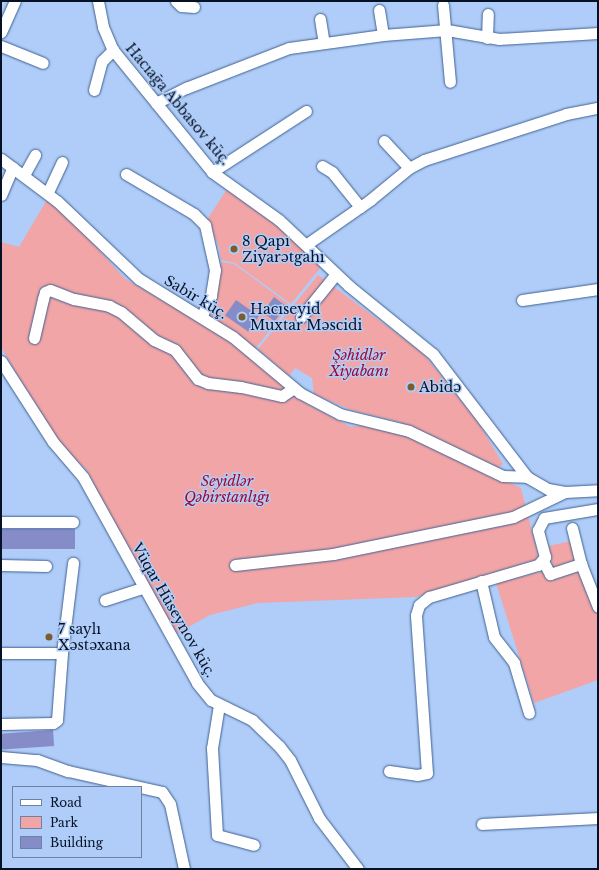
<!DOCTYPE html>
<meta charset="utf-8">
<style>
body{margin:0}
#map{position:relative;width:599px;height:870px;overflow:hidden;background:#afcdf8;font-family:"Libre Baskerville",serif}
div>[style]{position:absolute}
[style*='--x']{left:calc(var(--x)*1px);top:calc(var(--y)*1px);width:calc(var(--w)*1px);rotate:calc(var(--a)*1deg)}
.green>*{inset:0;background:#f1a5a6}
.building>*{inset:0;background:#858cc7;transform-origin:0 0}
.roads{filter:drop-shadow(0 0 1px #406091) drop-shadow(0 0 1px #406091)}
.minor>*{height:11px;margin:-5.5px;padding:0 5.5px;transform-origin:5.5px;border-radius:5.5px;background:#fff}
.dots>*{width:11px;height:11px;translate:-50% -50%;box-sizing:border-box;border:2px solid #afcdf8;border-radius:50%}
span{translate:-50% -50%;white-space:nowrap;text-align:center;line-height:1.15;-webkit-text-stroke:3px #afcdf8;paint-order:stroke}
.street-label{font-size:14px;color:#051124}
.poi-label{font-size:14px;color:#051124}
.left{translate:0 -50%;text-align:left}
.park-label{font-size:14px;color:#a2062d;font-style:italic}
.frame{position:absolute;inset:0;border:2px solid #051124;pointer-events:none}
.legend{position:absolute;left:12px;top:786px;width:130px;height:72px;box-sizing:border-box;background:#afcdf8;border:1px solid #6b82a3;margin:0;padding:5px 7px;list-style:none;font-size:12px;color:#051124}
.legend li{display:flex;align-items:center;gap:8px;height:20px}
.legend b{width:20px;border:1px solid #6b82a3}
</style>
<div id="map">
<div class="green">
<i style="clip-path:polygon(227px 189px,270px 220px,321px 267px,291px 304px,235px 263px,221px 260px,219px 247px,207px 220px)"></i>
<i style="clip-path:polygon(48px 198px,65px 212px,124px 278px,251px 353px,307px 404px,351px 427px,363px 425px,398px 432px,521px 488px,539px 559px,416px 597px,258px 603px,210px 615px,174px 635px,125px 548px,86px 469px,56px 442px,1px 347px,1px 242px,19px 247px)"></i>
<i style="clip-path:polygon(221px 262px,234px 264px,290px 305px,256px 348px,208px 316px,217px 292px)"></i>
<i style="clip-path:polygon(318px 275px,423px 353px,478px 422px,503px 464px,498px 468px,399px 422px,351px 410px,314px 394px,312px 378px,295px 368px,289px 376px,258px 349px)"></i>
<i style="clip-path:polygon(571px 541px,598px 618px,598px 680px,534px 703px,496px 583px,553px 569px,549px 546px)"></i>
</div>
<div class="building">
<i style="left:274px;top:297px;width:15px;height:19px;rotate:37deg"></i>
<i style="left:236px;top:300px;width:28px;height:19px;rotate:35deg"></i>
<i style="left:1px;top:529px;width:74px;height:20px"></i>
<i style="left:53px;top:730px;width:16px;height:52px;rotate:86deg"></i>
</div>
<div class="roads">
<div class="minor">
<i style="--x:98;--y:1;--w:26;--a:79"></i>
<i style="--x:103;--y:27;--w:25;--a:67"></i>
<i style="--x:113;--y:50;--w:157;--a:50.9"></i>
<i style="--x:212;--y:172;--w:82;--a:35.6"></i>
<i style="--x:279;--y:220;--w:96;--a:43.3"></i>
<i style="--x:349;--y:286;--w:108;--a:39"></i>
<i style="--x:433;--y:354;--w:155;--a:52.6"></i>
<i style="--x:527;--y:477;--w:24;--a:30"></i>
<i style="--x:548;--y:489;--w:17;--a:10"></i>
<i style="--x:565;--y:492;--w:33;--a:-3"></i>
<i style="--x:176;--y:1;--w:7;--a:45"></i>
<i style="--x:181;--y:6;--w:13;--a:4"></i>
<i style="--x:443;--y:5;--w:77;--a:84.8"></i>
<i style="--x:379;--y:10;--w:25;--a:81"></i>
<i style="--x:320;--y:19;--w:24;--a:81"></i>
<i style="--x:1;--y:32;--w:34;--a:-66"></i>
<i style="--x:487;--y:38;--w:24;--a:-88"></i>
<i style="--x:1;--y:46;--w:45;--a:22"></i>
<i style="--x:94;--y:90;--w:30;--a:-75"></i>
<i style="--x:102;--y:61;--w:16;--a:-45"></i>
<i style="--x:156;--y:103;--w:34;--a:-27"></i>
<i style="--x:186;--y:88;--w:110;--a:-21.2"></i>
<i style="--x:289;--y:48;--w:95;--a:-7.9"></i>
<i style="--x:383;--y:35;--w:64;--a:-4.5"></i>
<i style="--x:447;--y:30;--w:53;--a:9.8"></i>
<i style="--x:499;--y:39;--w:99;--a:-3.5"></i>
<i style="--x:384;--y:141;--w:37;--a:47"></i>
<i style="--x:1;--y:159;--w:70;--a:36.9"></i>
<i style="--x:57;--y:201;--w:113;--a:43.6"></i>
<i style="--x:139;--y:279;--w:110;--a:31.7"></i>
<i style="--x:233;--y:337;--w:87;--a:39.9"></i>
<i style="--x:300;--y:393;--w:45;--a:27.7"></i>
<i style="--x:340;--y:414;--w:71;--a:13.8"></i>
<i style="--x:409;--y:431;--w:104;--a:25.6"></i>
<i style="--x:503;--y:476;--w:24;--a:2"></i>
<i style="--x:322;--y:166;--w:12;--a:31"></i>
<i style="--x:332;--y:172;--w:45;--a:51.3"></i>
<i style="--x:212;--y:172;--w:112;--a:-33"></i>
<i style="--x:126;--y:174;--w:79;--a:30.5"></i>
<i style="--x:194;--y:214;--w:16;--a:45"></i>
<i style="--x:205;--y:225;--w:46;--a:77.5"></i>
<i style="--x:215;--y:270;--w:26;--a:99"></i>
<i style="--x:211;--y:296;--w:23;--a:115"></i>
<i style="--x:24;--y:175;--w:23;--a:-61"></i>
<i style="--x:48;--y:192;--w:33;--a:-65"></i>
<i style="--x:1;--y:195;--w:30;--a:-67"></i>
<i style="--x:307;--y:244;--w:77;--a:-34.9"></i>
<i style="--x:370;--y:200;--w:50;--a:-39.4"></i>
<i style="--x:409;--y:168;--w:17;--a:-28"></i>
<i style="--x:424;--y:160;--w:149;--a:-17.9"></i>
<i style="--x:566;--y:114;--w:33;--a:-11"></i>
<i style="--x:522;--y:300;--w:77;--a:-8.2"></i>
<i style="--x:301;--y:317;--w:55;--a:-50.9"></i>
<i style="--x:34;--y:338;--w:40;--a:-77"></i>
<i style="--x:43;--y:299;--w:7;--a:-74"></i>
<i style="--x:45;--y:292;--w:5;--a:-22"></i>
<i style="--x:50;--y:290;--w:26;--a:21"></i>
<i style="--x:74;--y:299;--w:36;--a:11"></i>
<i style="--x:109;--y:306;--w:13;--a:27"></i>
<i style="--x:121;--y:312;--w:43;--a:40.3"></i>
<i style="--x:154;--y:340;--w:23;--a:25"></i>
<i style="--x:175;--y:350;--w:37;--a:52"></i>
<i style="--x:198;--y:379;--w:11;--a:22"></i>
<i style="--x:208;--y:383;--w:33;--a:7"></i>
<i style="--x:241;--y:387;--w:42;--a:12.4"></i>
<i style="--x:282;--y:396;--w:14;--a:-34"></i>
<i style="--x:1;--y:361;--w:96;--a:57.3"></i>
<i style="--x:53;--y:442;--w:46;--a:49.4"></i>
<i style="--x:83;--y:477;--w:235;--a:61"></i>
<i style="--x:197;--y:683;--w:22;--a:51"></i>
<i style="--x:211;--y:700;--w:46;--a:26"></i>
<i style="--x:252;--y:720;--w:37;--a:44"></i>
<i style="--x:279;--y:746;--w:18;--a:52"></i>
<i style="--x:290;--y:760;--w:65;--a:63.4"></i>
<i style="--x:319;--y:818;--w:64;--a:52.6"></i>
<i style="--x:1;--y:522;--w:72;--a:0"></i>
<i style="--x:572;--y:528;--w:37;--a:76"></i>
<i style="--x:581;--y:564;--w:46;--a:68.4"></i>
<i style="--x:543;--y:561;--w:15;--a:62"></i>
<i style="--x:550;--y:574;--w:33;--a:-18"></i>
<i style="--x:1;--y:565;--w:45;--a:1.3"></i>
<i style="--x:235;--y:565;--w:99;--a:-6.4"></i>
<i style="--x:333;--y:554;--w:184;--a:-11.6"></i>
<i style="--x:513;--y:517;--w:58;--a:-25.7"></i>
<i style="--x:481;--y:581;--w:57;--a:76.9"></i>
<i style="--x:494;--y:637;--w:33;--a:52"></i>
<i style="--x:514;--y:663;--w:52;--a:73.3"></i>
<i style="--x:105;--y:600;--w:39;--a:-18"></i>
<i style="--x:1;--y:653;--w:61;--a:0"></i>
<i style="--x:219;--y:705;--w:44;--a:99.2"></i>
<i style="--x:212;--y:748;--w:87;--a:86.7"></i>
<i style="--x:217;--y:835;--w:38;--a:15"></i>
<i style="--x:1;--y:724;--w:52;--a:-1.1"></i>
<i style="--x:53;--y:723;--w:5;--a:-37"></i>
<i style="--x:57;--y:720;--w:67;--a:-85.7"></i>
<i style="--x:62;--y:653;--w:91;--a:-83"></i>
<i style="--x:1;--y:757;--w:36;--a:5"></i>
<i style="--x:37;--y:760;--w:33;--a:20"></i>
<i style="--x:68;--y:771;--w:96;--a:12.6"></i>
<i style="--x:162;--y:792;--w:14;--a:56"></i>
<i style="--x:170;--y:804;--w:66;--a:77.8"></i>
<i style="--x:389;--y:771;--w:28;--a:8"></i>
<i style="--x:417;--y:775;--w:10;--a:-11"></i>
<i style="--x:427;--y:773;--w:158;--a:-94"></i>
<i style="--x:416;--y:615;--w:10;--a:-73"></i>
<i style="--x:419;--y:605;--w:13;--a:-39"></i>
<i style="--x:429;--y:597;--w:114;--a:-16.4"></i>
<i style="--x:538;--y:565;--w:11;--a:-49"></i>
<i style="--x:545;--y:557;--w:28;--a:-105"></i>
<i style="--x:538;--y:530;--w:13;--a:-63"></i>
<i style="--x:544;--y:518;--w:55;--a:-9.5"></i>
<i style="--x:482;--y:824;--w:116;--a:-3"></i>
</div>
</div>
<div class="dots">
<i style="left:234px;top:249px;background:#795d30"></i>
<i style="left:242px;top:317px;background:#795d30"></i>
<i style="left:411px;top:387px;background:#795d30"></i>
<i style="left:49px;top:637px;background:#795d30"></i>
</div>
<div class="street-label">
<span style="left:178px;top:104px;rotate:50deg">Hacıağa Abbasov küç.</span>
<span style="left:196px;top:297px;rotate:31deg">Sabir küç.</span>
<span style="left:174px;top:610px;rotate:60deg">Vüqar Hüseynov küç.</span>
</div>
<div class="poi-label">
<span class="left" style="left:242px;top:249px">8 Qapı<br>Ziyarətgahı</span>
<span class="left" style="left:250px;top:317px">Hacıseyid<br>Muxtar Məscidi</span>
<span class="left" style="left:419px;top:387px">Abidə</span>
<span class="left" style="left:58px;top:637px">7 saylı<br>Xəstəxana</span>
</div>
<div class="park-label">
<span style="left:359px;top:363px">Şəhidlər<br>Xiyabanı</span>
<span style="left:227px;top:489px">Seyidlər<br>Qəbirstanlığı</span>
</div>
<div class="frame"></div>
<ul class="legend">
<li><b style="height:5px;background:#fff"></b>Road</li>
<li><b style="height:11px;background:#f1a5a6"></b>Park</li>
<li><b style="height:11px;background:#858cc7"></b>Building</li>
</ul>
</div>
